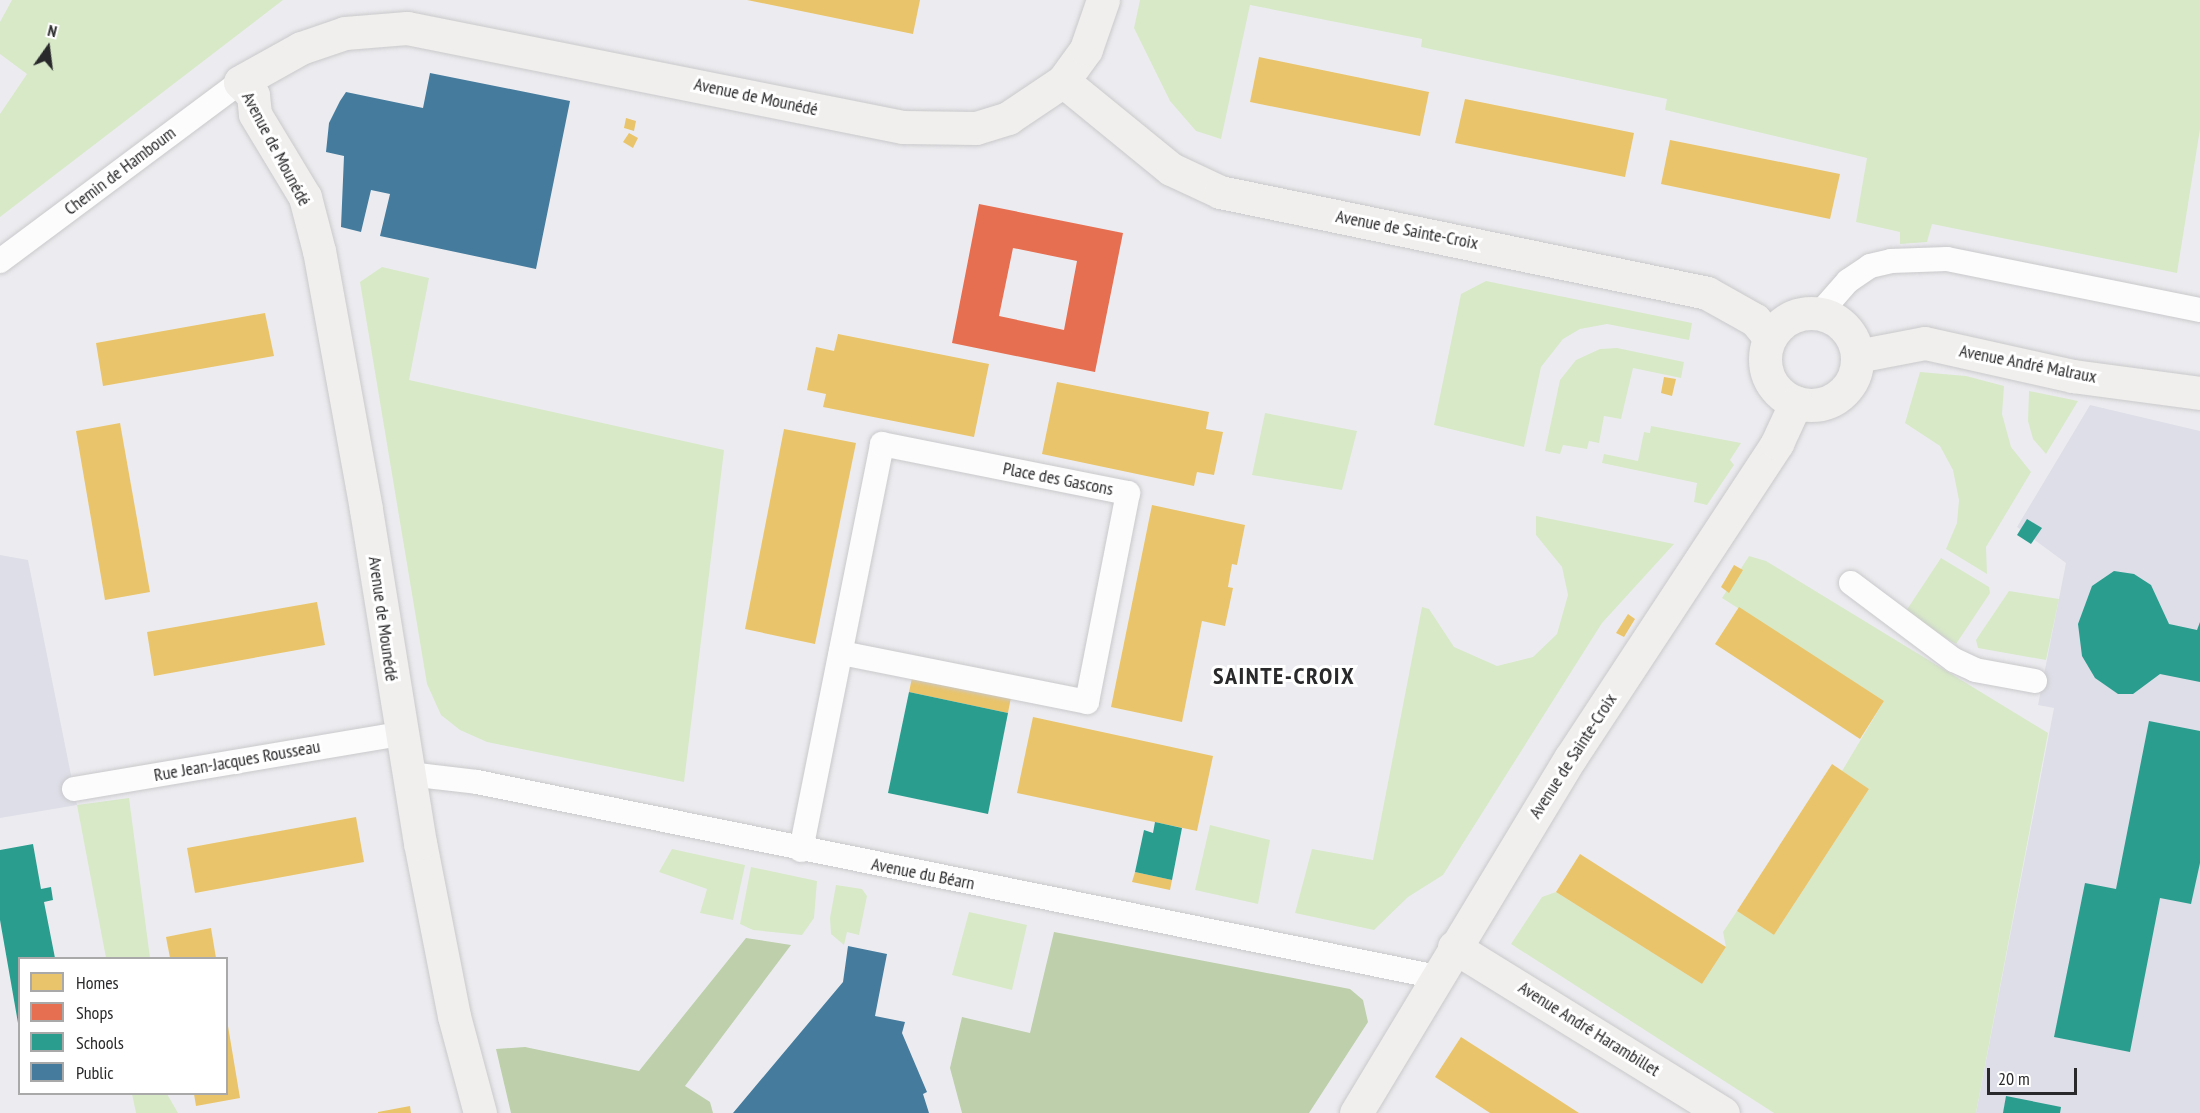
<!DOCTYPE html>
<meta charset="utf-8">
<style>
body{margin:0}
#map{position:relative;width:2200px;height:1113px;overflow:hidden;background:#ececf0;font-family:"PT Sans Narrow",sans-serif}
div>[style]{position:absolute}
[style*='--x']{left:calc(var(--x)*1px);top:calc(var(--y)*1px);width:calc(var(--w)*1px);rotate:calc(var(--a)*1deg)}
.built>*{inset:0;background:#dddee7}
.green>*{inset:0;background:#d8e9c8}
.forest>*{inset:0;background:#bdcfab}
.homes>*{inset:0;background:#e9c46a}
.shops>*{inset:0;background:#e76f51}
.schools>*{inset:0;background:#2a9d8f}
.public>*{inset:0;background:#457b9d}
.roads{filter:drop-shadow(0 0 2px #c9c9cb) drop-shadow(0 0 2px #c9c9cb)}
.street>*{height:24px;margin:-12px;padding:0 12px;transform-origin:12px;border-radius:12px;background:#fcfcfd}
.secondary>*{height:33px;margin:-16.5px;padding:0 16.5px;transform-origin:16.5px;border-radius:16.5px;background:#f0efed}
.secondary>.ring{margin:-16.5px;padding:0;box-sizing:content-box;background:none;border:33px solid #f0efed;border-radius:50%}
span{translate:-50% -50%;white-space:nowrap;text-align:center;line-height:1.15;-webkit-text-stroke:6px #fff;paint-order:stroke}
.street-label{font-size:18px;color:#29292b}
.district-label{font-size:24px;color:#29292b;font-weight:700;letter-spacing:1.5px}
.legend{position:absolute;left:18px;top:957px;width:210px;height:138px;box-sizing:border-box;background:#fff;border:2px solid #a9a9aa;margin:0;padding:8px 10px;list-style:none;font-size:18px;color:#29292b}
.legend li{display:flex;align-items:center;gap:12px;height:30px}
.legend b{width:30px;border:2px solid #a9a9aa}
.north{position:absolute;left:18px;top:18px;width:60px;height:60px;-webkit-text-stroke:4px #fff;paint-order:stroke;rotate:14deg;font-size:16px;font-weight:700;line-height:24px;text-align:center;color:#29292b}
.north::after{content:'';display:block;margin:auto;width:21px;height:27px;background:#29292b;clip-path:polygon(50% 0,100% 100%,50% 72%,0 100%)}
.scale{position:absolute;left:1987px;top:1068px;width:90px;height:27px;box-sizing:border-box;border:3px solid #29292b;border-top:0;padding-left:8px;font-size:18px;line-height:21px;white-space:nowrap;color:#29292b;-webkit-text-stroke:4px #fff;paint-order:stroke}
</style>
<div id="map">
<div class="built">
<div style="clip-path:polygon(2090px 405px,2200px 431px,2200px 1113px,1976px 1113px,2054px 708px,2038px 705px,2066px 563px,2017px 527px)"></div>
<div style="clip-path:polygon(0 555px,28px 560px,77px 805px,0 818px)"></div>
</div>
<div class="green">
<div style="clip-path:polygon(12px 0,283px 0,0 217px,0 114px,27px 74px,0 54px,0 22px)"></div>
<div style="clip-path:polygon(1140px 0,2200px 0,2200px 129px,2177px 273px,1932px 224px,1927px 242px,1900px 244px,1900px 232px,1856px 222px,1867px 158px,1665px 110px,1667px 99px,1421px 47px,1422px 39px,1250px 5px,1221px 139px,1196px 131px,1170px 101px,1134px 28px)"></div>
<div style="clip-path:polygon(382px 267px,429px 278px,409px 380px,724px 450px,684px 782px,487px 742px,460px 730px,441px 715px,427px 684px,360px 282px)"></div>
<div style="clip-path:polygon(1486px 281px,1692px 323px,1689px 340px,1607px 324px,1580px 329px,1563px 339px,1541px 367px,1524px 447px,1434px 425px,1461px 294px)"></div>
<div style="clip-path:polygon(1617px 348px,1684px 362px,1681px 378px,1633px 368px,1621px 419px,1604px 416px,1599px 443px,1589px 441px,1587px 449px,1563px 445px,1560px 454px,1545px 451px,1560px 380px,1576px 360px,1600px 349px)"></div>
<div style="clip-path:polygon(1920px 372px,1966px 376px,2004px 386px,2002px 414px,2011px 447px,2031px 472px,1986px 547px,1987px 574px,1946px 549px,1957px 523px,1959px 500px,1953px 470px,1940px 446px,1905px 423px)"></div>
<div style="clip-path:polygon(2029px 391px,2078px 401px,2046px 454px,2033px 439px,2028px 421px)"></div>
<div style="clip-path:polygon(1265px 413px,1357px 431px,1342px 490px,1252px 475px)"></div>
<div style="clip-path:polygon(1651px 426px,1741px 443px,1730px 460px,1734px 465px,1707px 505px,1694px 502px,1697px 483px,1602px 463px,1604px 454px,1638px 461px,1644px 432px,1650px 433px)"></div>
<div style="clip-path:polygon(1536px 516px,1674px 544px,1602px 623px,1443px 875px,1408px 897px,1374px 930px,1295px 913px,1312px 849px,1373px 860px,1422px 607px,1429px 609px,1454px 647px,1497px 666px,1533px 657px,1557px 634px,1568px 595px,1562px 567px,1536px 535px)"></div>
<div style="clip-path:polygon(1749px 556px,1766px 561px,2048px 733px,1976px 1113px,1774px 1113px,1511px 944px,1542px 897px,1556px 892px,1702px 984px,1726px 947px,1723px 932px,1737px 911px,1774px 935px,1869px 789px,1842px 771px,1884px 701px,1722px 598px)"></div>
<div style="clip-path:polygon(1941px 558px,1989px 587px,1990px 593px,1956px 644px,1907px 615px,1906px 611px)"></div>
<div style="clip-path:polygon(2009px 591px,2059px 599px,2046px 660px,1978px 648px,1976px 640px)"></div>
<div style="clip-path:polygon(129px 798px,150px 958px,106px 958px,77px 805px)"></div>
<div style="clip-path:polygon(1210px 825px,1270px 840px,1258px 904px,1195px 890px)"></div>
<div style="clip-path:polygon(672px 849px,745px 865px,733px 920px,700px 913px,707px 889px,659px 872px)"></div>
<div style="clip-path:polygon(751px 867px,817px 881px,814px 918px,802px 935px,753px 930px,740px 924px)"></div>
<div style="clip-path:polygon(836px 885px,862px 889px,867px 896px,859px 935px,847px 932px,844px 945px,831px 934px,830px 918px)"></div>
<div style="clip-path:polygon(969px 912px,1027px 925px,1012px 990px,952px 975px)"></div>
<div style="clip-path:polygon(132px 1094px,167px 1094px,178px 1113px,136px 1113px)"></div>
</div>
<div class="forest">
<div style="clip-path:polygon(1054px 932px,1350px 989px,1363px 1000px,1368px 1022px,1309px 1113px,962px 1113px,950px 1068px,962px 1017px,1030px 1033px)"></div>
<div style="clip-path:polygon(746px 938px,791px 945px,685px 1086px,710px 1102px,713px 1113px,511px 1113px,496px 1049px,525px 1047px,639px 1071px)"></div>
</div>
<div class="homes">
<div style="clip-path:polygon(747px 0,920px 0,913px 34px)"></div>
<div style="clip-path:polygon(1259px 57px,1429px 92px,1420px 136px,1250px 102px)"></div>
<div style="clip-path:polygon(1465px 99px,1634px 133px,1625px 177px,1455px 143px)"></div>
<div style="clip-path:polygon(626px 118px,636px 121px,634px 131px,624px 128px)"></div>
<div style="clip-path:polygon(629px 133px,638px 138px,633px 148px,623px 142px)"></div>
<div style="clip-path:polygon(1670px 140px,1840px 174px,1830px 219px,1661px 184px)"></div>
<div style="clip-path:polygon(265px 313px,274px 356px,103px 386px,96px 343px)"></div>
<div style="clip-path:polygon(838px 334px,989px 364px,974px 437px,823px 407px,826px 394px,807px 390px,816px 347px,834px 351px)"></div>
<div style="clip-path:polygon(1664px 377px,1676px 379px,1672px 396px,1661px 393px)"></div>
<div style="clip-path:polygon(1057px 382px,1209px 412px,1206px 429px,1223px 432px,1214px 475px,1197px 472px,1194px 486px,1042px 454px)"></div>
<div style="clip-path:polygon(120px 423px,150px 592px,105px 600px,76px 431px)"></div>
<div style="clip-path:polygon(784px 429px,856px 443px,815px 644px,745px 629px)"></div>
<div style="clip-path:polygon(1152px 505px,1245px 525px,1237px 565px,1232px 564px,1228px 587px,1233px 588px,1225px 626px,1202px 621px,1182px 722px,1111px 707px)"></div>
<div style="clip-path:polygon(1734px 565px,1743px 570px,1729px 593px,1721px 587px)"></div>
<div style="clip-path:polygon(317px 602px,325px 645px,154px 676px,147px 632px)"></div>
<div style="clip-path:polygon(1739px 607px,1884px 701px,1860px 739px,1715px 644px)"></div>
<div style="clip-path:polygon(1628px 614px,1635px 619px,1624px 637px,1616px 633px)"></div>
<div style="clip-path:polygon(912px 678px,1011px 697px,1008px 713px,909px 692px)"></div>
<div style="clip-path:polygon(1033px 717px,1213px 756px,1197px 831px,1017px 793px)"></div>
<div style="clip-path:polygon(1832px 764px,1869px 789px,1774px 935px,1737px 911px)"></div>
<div style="clip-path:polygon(356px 817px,364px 862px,195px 893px,187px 848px)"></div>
<div style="clip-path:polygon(1580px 854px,1726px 947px,1702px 984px,1556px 892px)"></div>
<div style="clip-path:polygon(1135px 872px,1172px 880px,1170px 890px,1132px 882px)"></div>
<div style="clip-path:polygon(211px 928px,216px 958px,170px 958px,166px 937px)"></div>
<div style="clip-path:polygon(228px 1026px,240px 1098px,196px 1106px,194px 1094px,226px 1094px)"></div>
<div style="clip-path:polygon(1461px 1037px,1579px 1113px,1490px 1113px,1435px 1077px)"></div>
<div style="clip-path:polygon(410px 1106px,411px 1113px,378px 1113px,378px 1112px)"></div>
</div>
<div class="shops">
<div style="clip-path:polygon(evenodd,979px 204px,1123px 233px,1095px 372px,952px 343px,979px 204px,1013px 248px,1077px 261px,1064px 330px,999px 316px,1013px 248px)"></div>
</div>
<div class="schools">
<div style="clip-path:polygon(2027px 519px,2042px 528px,2031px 544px,2017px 535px)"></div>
<div style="clip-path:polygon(2114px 571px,2134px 574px,2151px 585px,2169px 624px,2197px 630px,2200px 622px,2200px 682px,2160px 674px,2133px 694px,2118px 694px,2095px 678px,2082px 656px,2078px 624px,2092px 586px)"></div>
<div style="clip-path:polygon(909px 692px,1008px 713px,988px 814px,888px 793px)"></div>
<div style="clip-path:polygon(2149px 721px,2200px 731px,2200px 863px,2191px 904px,2160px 898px,2130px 1052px,2054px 1037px,2085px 883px,2116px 889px)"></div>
<div style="clip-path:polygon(1155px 822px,1182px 828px,1172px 880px,1135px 872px,1144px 830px,1153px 833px)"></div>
<div style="clip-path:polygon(33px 844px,41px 889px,51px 887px,53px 900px,44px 902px,55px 958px,20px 958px,18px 1023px,0 920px,0 850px)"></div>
<div style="clip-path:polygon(2006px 1096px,2061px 1107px,2060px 1113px,2003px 1113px)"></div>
</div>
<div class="public">
<div style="clip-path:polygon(430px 73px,570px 101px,536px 269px,380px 236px,390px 194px,371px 190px,361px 232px,341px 227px,344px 156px,326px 152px,329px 123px,340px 101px,346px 92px,423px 108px)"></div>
<div style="clip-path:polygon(848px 946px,887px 954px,875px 1016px,905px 1022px,902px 1033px,927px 1092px,923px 1094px,929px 1113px,733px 1113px,843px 982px)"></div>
</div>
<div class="roads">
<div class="street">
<div style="--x:0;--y:261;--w:299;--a:-36.7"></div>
<div style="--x:1819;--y:314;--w:44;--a:-48.7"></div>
<div style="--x:1848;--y:281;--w:27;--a:-34"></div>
<div style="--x:1870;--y:266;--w:22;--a:-13"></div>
<div style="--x:1891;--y:261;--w:56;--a:-2"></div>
<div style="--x:1947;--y:259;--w:258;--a:11.4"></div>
<div style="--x:1851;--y:583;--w:129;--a:36.8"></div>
<div style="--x:1954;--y:660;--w:23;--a:25"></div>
<div style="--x:1975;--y:670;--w:61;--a:10.4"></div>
<div style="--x:409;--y:774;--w:68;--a:6.7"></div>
<div style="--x:477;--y:782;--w:980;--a:11.48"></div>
<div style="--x:74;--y:789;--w:331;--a:-9.6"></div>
<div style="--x:801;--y:850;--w:414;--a:-78.7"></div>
<div style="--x:882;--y:444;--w:251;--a:11.3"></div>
<div style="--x:1128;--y:493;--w:213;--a:101.1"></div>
<div style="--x:1087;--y:702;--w:251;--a:-168.7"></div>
</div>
<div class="secondary">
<div style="--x:1063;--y:81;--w:139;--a:39.2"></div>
<div style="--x:1171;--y:169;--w:54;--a:25.1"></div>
<div style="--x:1220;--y:192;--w:497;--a:11.7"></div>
<div style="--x:1707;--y:293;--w:55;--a:29.4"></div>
<div style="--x:1755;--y:320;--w:23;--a:50"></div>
<div class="ring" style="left:1765px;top:313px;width:59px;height:59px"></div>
<div style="--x:1857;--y:356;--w:69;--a:-10.8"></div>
<div style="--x:1925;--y:343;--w:152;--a:12.6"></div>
<div style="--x:2073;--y:376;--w:128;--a:7.6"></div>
<div style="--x:1454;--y:947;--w:316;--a:31.7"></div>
<div style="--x:480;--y:1113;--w:100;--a:-105"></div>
<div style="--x:454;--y:1016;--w:176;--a:-101.1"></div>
<div style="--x:420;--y:843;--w:338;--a:-99.2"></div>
<div style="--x:366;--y:509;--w:262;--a:-100.3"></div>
<div style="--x:319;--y:251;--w:56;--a:-104.5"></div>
<div style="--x:305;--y:197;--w:97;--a:-121.1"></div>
<div style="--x:255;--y:114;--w:19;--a:-96"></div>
<div style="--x:253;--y:95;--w:18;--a:-135"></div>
<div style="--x:240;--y:82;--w:70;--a:-29.1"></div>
<div style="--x:301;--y:48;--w:46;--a:-18.8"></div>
<div style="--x:345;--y:33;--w:62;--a:-4.6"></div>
<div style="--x:407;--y:28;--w:506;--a:11.29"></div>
<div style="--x:903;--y:127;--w:73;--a:0.8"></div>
<div style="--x:976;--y:128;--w:34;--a:-17"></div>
<div style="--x:1008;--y:118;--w:66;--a:-33.9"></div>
<div style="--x:1063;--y:81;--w:39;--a:-54"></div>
<div style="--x:1086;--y:49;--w:52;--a:-70.9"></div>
<div style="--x:1356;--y:1113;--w:416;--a:-58.9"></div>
<div style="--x:1571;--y:757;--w:376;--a:-56.7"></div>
<div style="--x:1777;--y:443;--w:45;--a:-65.1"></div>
</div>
</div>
<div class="street-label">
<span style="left:756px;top:97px;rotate:12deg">Avenue de Mounédé</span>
<span style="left:276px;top:149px;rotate:62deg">Avenue de Mounédé</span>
<span style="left:120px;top:171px;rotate:-37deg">Chemin de Hamboum</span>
<span style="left:1407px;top:230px;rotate:11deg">Avenue de Sainte-Croix</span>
<span style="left:2028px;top:364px;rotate:11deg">Avenue André Malraux</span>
<span style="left:1058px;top:479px;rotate:11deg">Place des Gascons</span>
<span style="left:383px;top:619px;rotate:82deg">Avenue de Mounédé</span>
<span style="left:1573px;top:756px;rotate:-57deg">Avenue de Sainte-Croix</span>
<span style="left:237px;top:761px;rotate:-10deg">Rue Jean-Jacques Rousseau</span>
<span style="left:923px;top:874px;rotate:11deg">Avenue du Béarn</span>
<span style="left:1589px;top:1029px;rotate:32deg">Avenue André Harambillet</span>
</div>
<div class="district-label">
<span style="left:1284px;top:676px">SAINTE-CROIX</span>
</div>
<ul class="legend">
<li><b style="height:16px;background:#e9c46a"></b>Homes</li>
<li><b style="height:16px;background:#e76f51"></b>Shops</li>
<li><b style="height:16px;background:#2a9d8f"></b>Schools</li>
<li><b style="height:16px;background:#457b9d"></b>Public</li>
</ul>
<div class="north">N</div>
<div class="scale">20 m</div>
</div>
